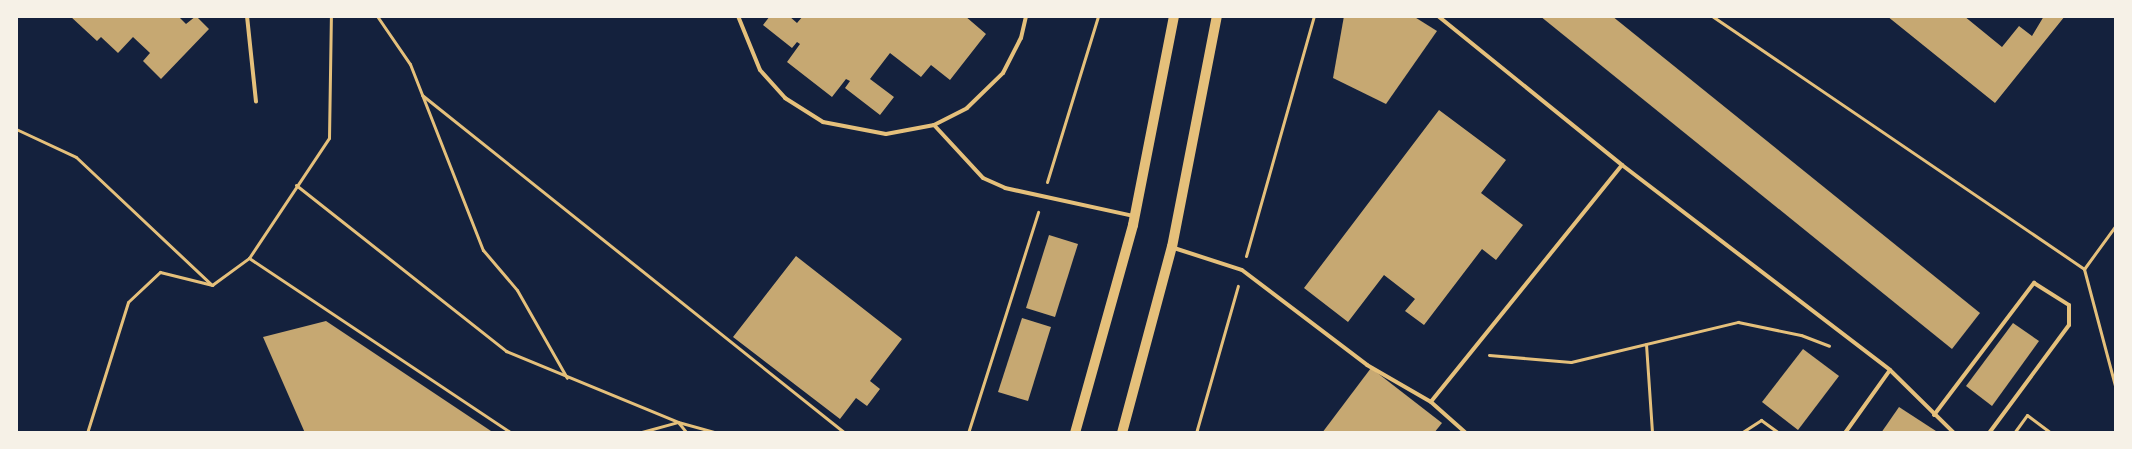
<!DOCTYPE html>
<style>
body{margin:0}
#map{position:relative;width:2132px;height:449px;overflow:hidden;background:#14213d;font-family:Lato,sans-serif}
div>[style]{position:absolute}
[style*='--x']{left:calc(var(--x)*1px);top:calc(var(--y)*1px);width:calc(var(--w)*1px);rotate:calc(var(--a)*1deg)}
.building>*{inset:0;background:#c6a872}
.path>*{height:3px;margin:-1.5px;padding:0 1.5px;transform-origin:1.5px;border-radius:1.5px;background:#e5c07b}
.service>*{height:4px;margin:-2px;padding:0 2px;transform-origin:2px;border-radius:2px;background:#e5c07b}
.secondary>*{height:10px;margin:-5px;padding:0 5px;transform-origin:5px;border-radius:5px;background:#e5c07b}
span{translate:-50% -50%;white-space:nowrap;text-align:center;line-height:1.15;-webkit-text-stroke:4px #f6f1e7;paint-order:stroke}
.frame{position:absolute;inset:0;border:18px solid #f6f1e7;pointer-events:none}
</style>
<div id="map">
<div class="building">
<div style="clip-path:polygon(70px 16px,178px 16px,186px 24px,196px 16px,209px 29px,161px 79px,143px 61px,150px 53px,133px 37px,118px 53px,101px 37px,97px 41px)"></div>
<div style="clip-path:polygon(770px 16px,789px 16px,797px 23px,803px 16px,965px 16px,986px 34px,950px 80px,931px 65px,921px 77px,890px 53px,870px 79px,894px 97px,880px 115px,845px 88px,850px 81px,846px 79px,832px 97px,787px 62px,800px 44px,797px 42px,792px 48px,763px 25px)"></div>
<div style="clip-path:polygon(1344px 16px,1413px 16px,1437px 31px,1386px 104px,1333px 78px)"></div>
<div style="clip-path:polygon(1540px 16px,1612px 16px,1980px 313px,1952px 349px)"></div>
<div style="clip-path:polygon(1887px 16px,1964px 16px,2002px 47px,2019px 26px,2032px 36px,2044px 16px,2065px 16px,1995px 103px)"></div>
<div style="clip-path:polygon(1439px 110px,1506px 160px,1481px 193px,1523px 225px,1496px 260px,1482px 249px,1424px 325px,1405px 311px,1415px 299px,1384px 275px,1348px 322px,1304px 288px)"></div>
<div style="clip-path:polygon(1049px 235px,1078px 244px,1055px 317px,1026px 308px)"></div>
<div style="clip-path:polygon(796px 256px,902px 339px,870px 381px,880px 389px,867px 406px,856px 398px,840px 419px,733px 337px)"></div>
<div style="clip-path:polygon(1022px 318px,1051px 327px,1028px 401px,998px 392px)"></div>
<div style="clip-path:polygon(326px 321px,494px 433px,305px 433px,263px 337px)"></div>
<div style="clip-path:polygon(2013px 323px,2039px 341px,1992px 406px,1966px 386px)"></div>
<div style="clip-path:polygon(1803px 349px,1839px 376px,1798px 430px,1762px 402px)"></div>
<div style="clip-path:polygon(1371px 368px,1442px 423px,1434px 433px,1322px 433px)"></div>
<div style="clip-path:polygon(1899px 407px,1939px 433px,1881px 433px)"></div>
</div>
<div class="path">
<div style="--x:377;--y:16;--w:58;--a:55.5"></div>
<div style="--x:410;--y:64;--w:200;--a:68.6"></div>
<div style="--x:483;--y:250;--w:52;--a:49.6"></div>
<div style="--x:517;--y:290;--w:101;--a:60.4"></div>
<div style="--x:1712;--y:16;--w:450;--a:34.2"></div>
<div style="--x:2084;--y:269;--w:54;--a:-54"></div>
<div style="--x:422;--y:95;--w:541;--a:38.63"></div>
<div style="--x:16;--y:129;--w:66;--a:25"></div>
<div style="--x:76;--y:157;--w:185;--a:43.3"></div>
<div style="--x:1047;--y:182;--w:174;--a:-72.9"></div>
<div style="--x:296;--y:185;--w:268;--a:38.3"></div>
<div style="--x:506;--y:351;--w:186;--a:22.4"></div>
<div style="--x:678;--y:422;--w:41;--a:15.4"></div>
<div style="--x:1246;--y:256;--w:249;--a:-74.2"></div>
<div style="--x:249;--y:258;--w:315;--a:33.7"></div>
<div style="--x:2084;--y:269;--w:124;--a:75.1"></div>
<div style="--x:1646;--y:344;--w:89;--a:86.1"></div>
<div style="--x:1489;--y:355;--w:82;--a:4.9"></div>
<div style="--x:1571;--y:362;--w:172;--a:-13.5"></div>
<div style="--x:1738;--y:322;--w:64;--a:11.7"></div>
<div style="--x:1801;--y:335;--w:30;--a:21"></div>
<div style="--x:87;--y:433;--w:137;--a:-72.6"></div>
<div style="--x:128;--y:302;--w:44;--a:-43.2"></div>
<div style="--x:160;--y:272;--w:54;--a:14"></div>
<div style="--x:212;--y:285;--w:46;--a:-36.1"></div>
<div style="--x:249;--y:258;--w:144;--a:-56.3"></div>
<div style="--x:329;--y:138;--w:122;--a:-89.1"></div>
<div style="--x:638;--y:433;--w:41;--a:-15.4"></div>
<div style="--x:678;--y:422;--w:14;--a:51"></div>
<div style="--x:968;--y:433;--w:232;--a:-72.4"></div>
<div style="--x:1196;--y:433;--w:153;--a:-74.1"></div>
<div style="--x:1741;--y:433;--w:24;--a:-33"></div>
<div style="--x:1761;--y:420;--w:22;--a:36"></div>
<div style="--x:2014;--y:433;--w:22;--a:-54"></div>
<div style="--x:2027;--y:415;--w:30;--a:37"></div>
</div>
<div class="service">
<div style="--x:247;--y:16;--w:86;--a:84"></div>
<div style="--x:738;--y:16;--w:58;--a:67.8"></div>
<div style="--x:760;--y:70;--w:38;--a:48"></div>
<div style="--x:785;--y:98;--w:45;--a:32.3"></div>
<div style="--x:823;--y:122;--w:64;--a:10.8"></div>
<div style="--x:886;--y:134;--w:49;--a:-10.6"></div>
<div style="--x:934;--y:125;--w:37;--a:-27"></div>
<div style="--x:967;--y:108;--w:50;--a:-44.2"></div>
<div style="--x:1003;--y:73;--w:39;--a:-63"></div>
<div style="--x:1021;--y:38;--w:23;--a:-77"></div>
<div style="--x:1438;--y:16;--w:237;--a:39"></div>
<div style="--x:1622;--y:165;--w:304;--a:128.9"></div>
<div style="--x:1431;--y:402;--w:47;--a:41.5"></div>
<div style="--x:934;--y:125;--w:72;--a:47.2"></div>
<div style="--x:983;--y:178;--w:24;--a:24"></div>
<div style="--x:1005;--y:188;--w:131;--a:12.3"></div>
<div style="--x:1622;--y:165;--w:337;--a:37.4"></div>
<div style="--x:1890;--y:370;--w:90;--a:44.5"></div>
<div style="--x:1174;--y:248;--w:71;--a:17.9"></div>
<div style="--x:1242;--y:270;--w:157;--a:37.2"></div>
<div style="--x:1367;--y:365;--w:74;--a:30"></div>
<div style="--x:1934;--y:415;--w:166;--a:-52.9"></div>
<div style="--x:2034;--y:283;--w:41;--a:32.2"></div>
<div style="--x:2069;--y:305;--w:20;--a:90"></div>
<div style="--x:2069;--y:325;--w:134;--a:126.5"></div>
<div style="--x:1845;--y:433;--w:77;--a:-54.5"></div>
</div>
<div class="secondary">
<div style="--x:1075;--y:433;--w:216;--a:-74.4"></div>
<div style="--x:1133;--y:225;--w:213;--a:-78.9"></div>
<div style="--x:1122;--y:433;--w:193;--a:-75"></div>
<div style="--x:1172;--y:247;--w:235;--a:-79"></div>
</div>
<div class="frame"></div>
</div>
